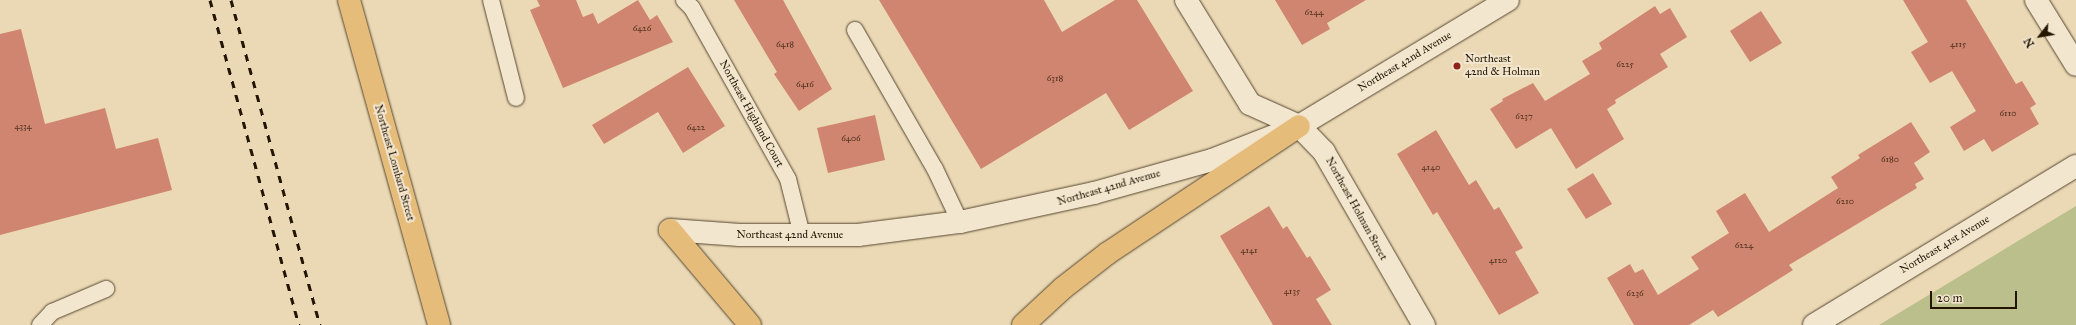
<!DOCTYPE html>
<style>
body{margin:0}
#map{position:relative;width:2076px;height:325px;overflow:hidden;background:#ebd9b5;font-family:"IM FELL Great Primer",serif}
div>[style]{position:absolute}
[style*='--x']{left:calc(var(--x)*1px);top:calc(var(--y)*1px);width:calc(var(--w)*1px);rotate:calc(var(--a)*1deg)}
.green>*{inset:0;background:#babf8c}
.building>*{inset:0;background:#cf856f}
.roads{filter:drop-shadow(0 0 1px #56462f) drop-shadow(0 0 1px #56462f)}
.service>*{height:16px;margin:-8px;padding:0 8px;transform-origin:8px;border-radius:8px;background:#f2e6cf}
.minor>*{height:22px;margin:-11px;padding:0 11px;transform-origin:11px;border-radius:11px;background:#f2e6cf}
.tertiary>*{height:22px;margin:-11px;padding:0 11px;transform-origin:11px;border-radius:11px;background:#f2e6cf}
.primary>*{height:22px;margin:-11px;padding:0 11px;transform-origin:11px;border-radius:11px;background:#e6bc7a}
.rail>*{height:3px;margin-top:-1.5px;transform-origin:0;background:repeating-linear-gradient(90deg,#241502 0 7px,transparent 0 14px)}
.dots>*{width:11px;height:11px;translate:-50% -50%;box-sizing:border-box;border:2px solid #f2e6cf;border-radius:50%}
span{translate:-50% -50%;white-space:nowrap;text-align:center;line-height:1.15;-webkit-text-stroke:4px #f2e6cf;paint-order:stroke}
.number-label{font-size:9px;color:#4f311d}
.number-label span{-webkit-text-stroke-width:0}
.poi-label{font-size:11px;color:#241502}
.left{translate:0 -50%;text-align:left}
.street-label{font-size:11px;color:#241502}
.north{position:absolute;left:2020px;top:16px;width:40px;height:40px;-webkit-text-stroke:3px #f2e6cf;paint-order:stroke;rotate:239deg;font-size:11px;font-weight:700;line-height:16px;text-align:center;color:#241502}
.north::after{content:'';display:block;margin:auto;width:14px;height:18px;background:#241502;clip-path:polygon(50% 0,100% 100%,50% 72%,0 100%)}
.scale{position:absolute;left:1930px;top:291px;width:87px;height:18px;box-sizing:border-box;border:2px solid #241502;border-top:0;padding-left:5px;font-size:12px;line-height:14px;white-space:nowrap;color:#241502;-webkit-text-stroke:3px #f2e6cf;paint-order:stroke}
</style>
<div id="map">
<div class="green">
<div style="clip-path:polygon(2076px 206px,2076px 325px,1879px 325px)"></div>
</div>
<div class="building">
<div style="clip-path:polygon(537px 0,576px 0,583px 17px,593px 13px,598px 24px,638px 0,650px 20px,657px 15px,673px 42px,563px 88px,530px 10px,540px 6px)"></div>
<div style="clip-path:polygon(734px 0,783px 0,832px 89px,799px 111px,774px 74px,777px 72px)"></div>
<div style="clip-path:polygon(879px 0,1044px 0,1062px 32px,1115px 0,1137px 0,1193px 91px,1129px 130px,1106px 93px,981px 169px)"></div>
<div style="clip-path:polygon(1275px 0,1366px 0,1327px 23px,1330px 29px,1302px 45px)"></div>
<div style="clip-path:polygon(1903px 0,1966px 0,2016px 84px,2022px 81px,2036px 104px,2030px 108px,2039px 124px,1992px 152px,1984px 139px,1964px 151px,1950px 127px,1976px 111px,1952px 71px,1930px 83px,1911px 52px,1928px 42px)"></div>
<div style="clip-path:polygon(1655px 6px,1660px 14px,1670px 8px,1687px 37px,1660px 54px,1668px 67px,1615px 100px,1616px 103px,1607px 109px,1624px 139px,1576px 169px,1551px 128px,1516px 149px,1490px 109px,1503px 101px,1502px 99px,1533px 83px,1545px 101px,1590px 74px,1582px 61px,1602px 49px,1599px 43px)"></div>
<div style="clip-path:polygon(1761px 11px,1782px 43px,1750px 62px,1730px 31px)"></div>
<div style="clip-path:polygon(21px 29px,45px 124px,105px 108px,116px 149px,158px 138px,172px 190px,0 235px,0 34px)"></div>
<div style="clip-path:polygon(688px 67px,725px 126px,683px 153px,658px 112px,604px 144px,592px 125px)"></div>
<div style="clip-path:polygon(875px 115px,885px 160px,828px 173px,817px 128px)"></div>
<div style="clip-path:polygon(1911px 122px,1930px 152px,1914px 163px,1924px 179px,1915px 184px,1917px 188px,1789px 265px,1793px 270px,1718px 317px,1713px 310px,1689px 325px,1634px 325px,1607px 278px,1630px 264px,1635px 273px,1643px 269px,1658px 295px,1699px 269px,1691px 257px,1729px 233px,1716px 211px,1745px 193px,1769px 232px,1838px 188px,1831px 177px,1860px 158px,1858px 155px)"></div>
<div style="clip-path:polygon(1436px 130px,1469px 185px,1476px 180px,1494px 210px,1499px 207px,1523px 248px,1515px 252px,1539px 293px,1499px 315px,1437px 212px,1433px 215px,1397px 154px)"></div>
<div style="clip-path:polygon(1593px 173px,1612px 204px,1586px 219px,1567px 189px)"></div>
<div style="clip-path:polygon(1269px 206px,1283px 229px,1287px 226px,1307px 258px,1310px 256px,1331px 290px,1316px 299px,1332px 325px,1273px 325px,1220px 236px)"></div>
</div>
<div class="roads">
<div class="service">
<div style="--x:491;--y:0;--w:101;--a:75.7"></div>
<div style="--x:684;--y:0;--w:11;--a:45"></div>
<div style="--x:692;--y:8;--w:196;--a:60.7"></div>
<div style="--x:788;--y:179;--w:58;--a:76"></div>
<div style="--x:855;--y:30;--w:160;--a:60.1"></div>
<div style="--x:935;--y:169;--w:59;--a:64.7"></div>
<div style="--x:40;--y:325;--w:18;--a:-47"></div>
<div style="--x:52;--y:312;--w:59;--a:-23.1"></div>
</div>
<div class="minor">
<div style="--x:1186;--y:0;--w:122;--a:58.4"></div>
<div style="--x:1250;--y:104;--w:54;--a:24.2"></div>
<div style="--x:1299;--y:126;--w:36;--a:46"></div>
<div style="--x:1324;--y:152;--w:200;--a:60"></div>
<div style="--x:2036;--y:0;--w:76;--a:58.4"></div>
<div style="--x:1814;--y:325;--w:306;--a:-31.3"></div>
</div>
<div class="tertiary">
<div style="--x:670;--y:230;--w:70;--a:4.1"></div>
<div style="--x:740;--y:235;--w:118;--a:0"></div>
<div style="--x:858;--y:235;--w:103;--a:-7.3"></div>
<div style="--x:960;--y:222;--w:137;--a:-12.2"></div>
<div style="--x:1094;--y:193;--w:123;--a:-15.6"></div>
<div style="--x:1212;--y:160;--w:93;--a:-21.3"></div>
<div style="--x:1299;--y:126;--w:244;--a:-31.1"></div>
</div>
<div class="primary">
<div style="--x:349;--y:0;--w:337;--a:74.5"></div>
<div style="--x:670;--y:230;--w:124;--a:49.9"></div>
<div style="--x:1023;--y:325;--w:54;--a:-42.8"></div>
<div style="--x:1063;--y:288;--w:57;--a:-37.9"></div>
<div style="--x:1108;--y:253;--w:229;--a:-33.6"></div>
</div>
</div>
<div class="rail">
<div style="--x:210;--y:0;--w:337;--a:74.7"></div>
<div style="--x:231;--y:0;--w:337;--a:74.7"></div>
</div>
<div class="dots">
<div style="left:1457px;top:66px;background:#8f2418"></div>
</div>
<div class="number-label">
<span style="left:1314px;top:12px">6244</span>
<span style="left:642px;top:28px">6426</span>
<span style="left:785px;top:44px">6418</span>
<span style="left:1958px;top:44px">4115</span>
<span style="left:1625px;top:64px">6225</span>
<span style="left:1055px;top:78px">6318</span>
<span style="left:805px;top:84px">6416</span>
<span style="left:2008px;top:113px">6110</span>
<span style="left:1524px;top:116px">6237</span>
<span style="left:23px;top:126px">4334</span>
<span style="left:696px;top:127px">6422</span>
<span style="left:851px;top:138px">6406</span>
<span style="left:1890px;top:159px">6180</span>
<span style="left:1431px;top:167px">4140</span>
<span style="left:1845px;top:201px">6210</span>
<span style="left:1744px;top:245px">6224</span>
<span style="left:1249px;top:250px">4141</span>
<span style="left:1498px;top:260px">4120</span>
<span style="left:1292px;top:291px">4135</span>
<span style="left:1635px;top:293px">6236</span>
</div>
<div class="poi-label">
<span class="left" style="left:1465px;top:66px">Northeast<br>42nd &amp; Holman</span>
</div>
<div class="street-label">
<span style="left:1405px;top:62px;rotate:-31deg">Northeast 42nd Avenue</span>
<span style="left:751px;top:114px;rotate:61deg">Northeast Highland Court</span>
<span style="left:394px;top:163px;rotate:74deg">Northeast Lombard Street</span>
<span style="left:1109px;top:188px;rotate:-16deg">Northeast 42nd Avenue</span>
<span style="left:1356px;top:209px;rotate:61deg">Northeast Holman Street</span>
<span style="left:790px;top:235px">Northeast 42nd Avenue</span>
<span style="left:1945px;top:245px;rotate:-31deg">Northeast 41st Avenue</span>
</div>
<div class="north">N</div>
<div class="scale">20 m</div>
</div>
